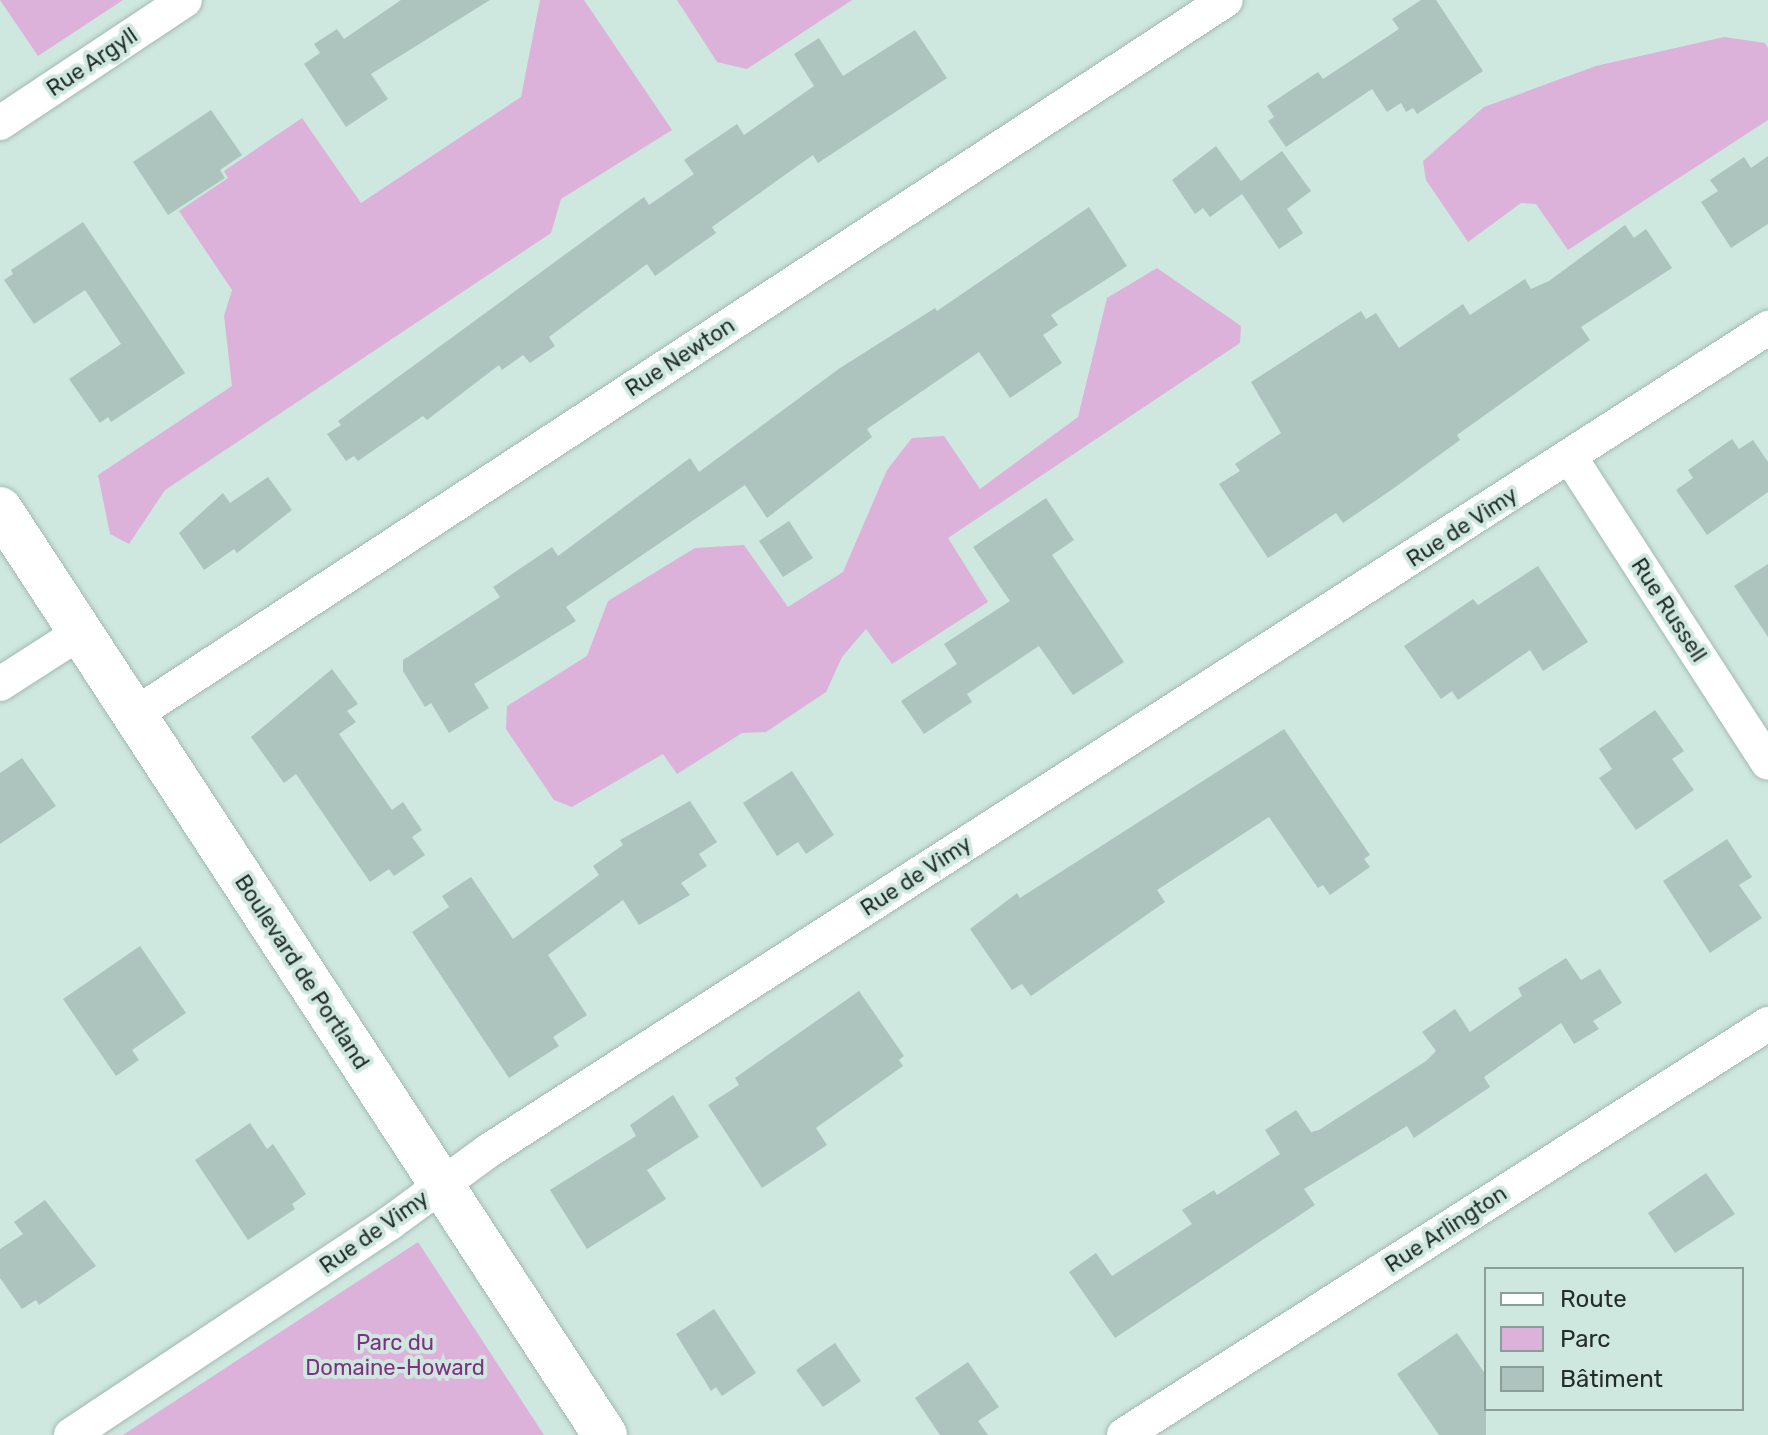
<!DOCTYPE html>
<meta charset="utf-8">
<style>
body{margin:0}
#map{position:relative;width:1768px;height:1435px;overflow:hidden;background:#cee7df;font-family:Rubik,sans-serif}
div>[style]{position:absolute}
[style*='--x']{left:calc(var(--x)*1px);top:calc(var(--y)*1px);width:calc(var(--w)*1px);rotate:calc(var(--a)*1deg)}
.green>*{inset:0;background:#dcb2db}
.building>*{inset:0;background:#acc4bd}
.roads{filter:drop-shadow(0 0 2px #a1b9b2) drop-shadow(0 0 2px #a1b9b2)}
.street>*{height:34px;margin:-17px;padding:0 17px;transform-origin:17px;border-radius:17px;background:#fff}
.secondary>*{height:44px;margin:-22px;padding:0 22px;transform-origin:22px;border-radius:22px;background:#fff}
span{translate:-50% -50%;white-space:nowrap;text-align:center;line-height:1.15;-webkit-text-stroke:8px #cee7df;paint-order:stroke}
.street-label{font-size:22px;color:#242d2a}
.park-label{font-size:22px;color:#803081}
.legend{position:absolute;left:1484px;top:1267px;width:260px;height:144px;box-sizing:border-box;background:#cee7df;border:2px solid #8a9d97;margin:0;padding:10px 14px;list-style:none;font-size:24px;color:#242d2a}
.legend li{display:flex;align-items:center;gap:16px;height:40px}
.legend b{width:40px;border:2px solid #8a9d97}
</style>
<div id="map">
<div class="green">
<div style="clip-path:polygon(0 0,123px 0,38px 56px)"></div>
<div style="clip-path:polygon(540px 0,584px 0,672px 130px,561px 199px,551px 233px,165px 490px,129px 544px,110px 534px,98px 475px,232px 386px,224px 316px,232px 290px,179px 211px,228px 178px,224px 171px,302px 118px,361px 203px,521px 97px)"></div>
<div style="clip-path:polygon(677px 0,852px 0,747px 69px,717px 62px)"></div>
<div style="clip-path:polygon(1724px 37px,1765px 43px,1768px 48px,1768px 120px,1568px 250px,1536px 204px,1521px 203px,1468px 242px,1426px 180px,1423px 161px,1484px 107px,1596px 66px)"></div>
<div style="clip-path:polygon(1157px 268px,1241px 326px,1240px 343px,948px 538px,988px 602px,892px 664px,866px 629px,842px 657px,826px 692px,766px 732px,742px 733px,677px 774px,663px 754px,572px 807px,554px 800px,506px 729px,507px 706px,587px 656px,608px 601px,695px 548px,744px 545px,788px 607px,843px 572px,887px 470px,912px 438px,944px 436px,980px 489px,1078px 417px,1107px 298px)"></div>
<div style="clip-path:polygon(418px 1242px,544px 1435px,123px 1435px)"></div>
</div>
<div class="building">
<div style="clip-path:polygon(401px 0,490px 0,371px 74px,388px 99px,346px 127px,304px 64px,320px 53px,314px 44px,337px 29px,344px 39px)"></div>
<div style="clip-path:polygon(1421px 0,1436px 0,1483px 71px,1417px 114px,1413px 108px,1406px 112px,1401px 103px,1387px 112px,1372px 89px,1286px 147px,1268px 121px,1274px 117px,1267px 106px,1318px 72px,1323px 79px,1399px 29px,1392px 19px)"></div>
<div style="clip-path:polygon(915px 30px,947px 78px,818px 163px,813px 155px,712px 227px,716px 233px,655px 276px,647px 264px,557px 331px,549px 337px,555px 346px,530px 363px,523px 355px,502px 370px,499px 365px,427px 420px,423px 416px,358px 461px,354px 456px,346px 461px,327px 434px,341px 425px,338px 421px,619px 215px,644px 197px,649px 205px,694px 174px,684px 160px,737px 124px,744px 135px,814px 86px,794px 54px,819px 38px,843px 76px)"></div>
<div style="clip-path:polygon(211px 110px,242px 155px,220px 170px,225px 178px,168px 215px,133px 162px)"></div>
<div style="clip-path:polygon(1216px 146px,1241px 181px,1282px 151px,1311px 191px,1287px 209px,1303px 233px,1279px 249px,1242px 194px,1210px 217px,1203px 208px,1195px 214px,1172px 180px)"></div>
<div style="clip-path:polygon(1768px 156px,1768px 224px,1731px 248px,1701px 202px,1718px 191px,1710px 180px,1744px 157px,1751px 168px)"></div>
<div style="clip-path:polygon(1089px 207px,1127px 266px,1051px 315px,1058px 325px,1043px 335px,1062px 363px,1010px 398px,979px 352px,867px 429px,872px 437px,767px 518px,745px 485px,566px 607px,576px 621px,474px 684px,489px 708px,449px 733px,431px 703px,425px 707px,403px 671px,403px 660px,500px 597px,493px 587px,552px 547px,558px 556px,690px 458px,699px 472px,840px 368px,935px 308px,937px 311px)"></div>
<div style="clip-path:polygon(83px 222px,185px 373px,111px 422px,108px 417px,100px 423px,69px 379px,121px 344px,85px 290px,34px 324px,4px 280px,13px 274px,11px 270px)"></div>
<div style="clip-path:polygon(1625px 225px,1634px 238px,1646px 229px,1672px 268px,1581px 327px,1590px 340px,1457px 435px,1460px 440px,1394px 488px,1343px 523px,1336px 513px,1268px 558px,1219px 484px,1240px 471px,1235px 464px,1281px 433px,1251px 382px,1361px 311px,1366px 319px,1376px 313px,1399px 348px,1463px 304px,1470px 315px,1525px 279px,1531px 289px,1549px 281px)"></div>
<div style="clip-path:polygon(1732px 439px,1739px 449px,1753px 440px,1768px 462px,1768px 492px,1707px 535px,1676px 490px,1693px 478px,1688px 470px)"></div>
<div style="clip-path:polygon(268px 477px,292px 510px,237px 553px,234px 549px,204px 570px,179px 533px,223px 493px,230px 503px)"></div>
<div style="clip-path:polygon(1046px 498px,1074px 540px,1052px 555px,1124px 662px,1073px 695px,1039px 646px,967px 694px,972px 702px,924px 734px,901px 701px,957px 664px,944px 644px,1010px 601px,973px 547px)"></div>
<div style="clip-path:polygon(789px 521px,813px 558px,783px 577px,759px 541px)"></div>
<div style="clip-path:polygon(1768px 564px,1768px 637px,1734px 586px)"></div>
<div style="clip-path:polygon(1538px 566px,1588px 642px,1543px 671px,1530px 650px,1458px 700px,1452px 691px,1441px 699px,1404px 646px,1473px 599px,1478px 605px)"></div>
<div style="clip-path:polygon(332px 669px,358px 704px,347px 711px,356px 722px,339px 734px,392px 810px,403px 802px,422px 830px,412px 837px,425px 855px,394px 876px,389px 869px,370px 882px,296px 774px,284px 783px,251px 737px)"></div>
<div style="clip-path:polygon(1655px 710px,1684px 751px,1672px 759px,1694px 790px,1636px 830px,1599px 778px,1612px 769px,1599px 749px)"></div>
<div style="clip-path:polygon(1284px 729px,1370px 855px,1364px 859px,1370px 867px,1330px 895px,1323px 885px,1318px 888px,1269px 817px,1157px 890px,1165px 902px,1031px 996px,1022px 984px,1012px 990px,970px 929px,1017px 893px,1020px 898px)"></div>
<div style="clip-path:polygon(22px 758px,56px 806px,0 844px,0 773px)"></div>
<div style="clip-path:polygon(792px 771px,834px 835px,806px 854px,798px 842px,777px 856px,743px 803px)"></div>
<div style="clip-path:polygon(690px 801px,717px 842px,699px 854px,707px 866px,681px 883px,690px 895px,639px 925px,623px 900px,548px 955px,587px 1015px,553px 1037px,559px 1046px,509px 1078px,412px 932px,449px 907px,442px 896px,471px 877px,513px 939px,599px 875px,593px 866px,623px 845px,620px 840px)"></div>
<div style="clip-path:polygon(1727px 839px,1752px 877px,1739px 885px,1762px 918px,1710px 953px,1663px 881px)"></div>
<div style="clip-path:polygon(140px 946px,186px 1013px,132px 1050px,139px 1060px,116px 1076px,63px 999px)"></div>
<div style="clip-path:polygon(1566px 958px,1581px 980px,1600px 969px,1622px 1003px,1593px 1021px,1599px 1029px,1574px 1044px,1561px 1023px,1484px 1077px,1490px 1087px,1414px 1138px,1407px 1126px,1304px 1189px,1315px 1205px,1115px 1338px,1069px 1272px,1096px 1253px,1112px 1276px,1192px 1224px,1182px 1210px,1214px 1190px,1217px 1195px,1280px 1154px,1265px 1130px,1296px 1110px,1311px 1132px,1319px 1130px,1426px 1061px,1436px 1051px,1422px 1032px,1455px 1009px,1470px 1032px,1522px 996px,1518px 988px)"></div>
<div style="clip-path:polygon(859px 991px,904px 1056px,899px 1060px,903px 1066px,816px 1128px,827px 1145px,762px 1188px,708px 1105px,739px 1085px,735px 1078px)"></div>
<div style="clip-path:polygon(673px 1095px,699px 1137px,647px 1170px,666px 1199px,587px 1249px,550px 1190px,636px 1136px,630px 1125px)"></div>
<div style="clip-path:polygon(250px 1123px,267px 1149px,273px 1144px,306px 1194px,292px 1204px,295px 1209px,248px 1240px,195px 1160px)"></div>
<div style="clip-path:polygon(1706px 1173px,1735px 1214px,1675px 1253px,1648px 1213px)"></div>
<div style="clip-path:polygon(45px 1200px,96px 1266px,39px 1305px,36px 1300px,22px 1309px,0 1278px,0 1249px,23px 1234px,14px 1222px)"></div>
<div style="clip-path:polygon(714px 1309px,756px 1373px,722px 1396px,716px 1387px,711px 1391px,676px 1334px)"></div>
<div style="clip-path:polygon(1457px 1333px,1486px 1375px,1486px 1435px,1439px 1435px,1397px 1374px)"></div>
<div style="clip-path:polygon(835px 1343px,861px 1381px,823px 1407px,796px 1370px)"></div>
<div style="clip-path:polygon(968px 1362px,999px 1407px,978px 1421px,988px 1435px,940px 1435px,915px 1398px)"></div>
</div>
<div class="roads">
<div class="street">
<div style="--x:0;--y:123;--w:222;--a:-33.6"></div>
<div style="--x:1570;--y:457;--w:364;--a:57.1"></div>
<div style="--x:0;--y:684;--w:96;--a:-32.7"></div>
<div style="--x:134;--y:715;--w:1305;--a:-33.22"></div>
<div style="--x:71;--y:1435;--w:383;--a:-33.6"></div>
<div style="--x:390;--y:1223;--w:122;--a:-36.3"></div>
<div style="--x:488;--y:1151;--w:1522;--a:-32.74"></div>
<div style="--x:1124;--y:1435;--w:764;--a:-32.55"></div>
</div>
<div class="secondary">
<div style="--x:0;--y:509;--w:1106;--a:56.84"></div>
</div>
</div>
<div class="street-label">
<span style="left:92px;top:62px;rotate:-34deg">Rue Argyll</span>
<span style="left:680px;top:357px;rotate:-33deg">Rue Newton</span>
<span style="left:1462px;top:527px;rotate:-33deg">Rue de Vimy</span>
<span style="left:1669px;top:610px;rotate:57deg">Rue Russell</span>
<span style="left:916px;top:876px;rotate:-33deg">Rue de Vimy</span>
<span style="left:302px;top:972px;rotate:57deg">Boulevard de Portland</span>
<span style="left:1446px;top:1229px;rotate:-33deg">Rue Arlington</span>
<span style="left:374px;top:1232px;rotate:-35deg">Rue de Vimy</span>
</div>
<div class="park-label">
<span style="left:395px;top:1355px">Parc du<br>Domaine-Howard</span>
</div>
<ul class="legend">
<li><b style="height:10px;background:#fff"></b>Route</li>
<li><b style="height:22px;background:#dcb2db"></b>Parc</li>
<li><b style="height:22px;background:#acc4bd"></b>Bâtiment</li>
</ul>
</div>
